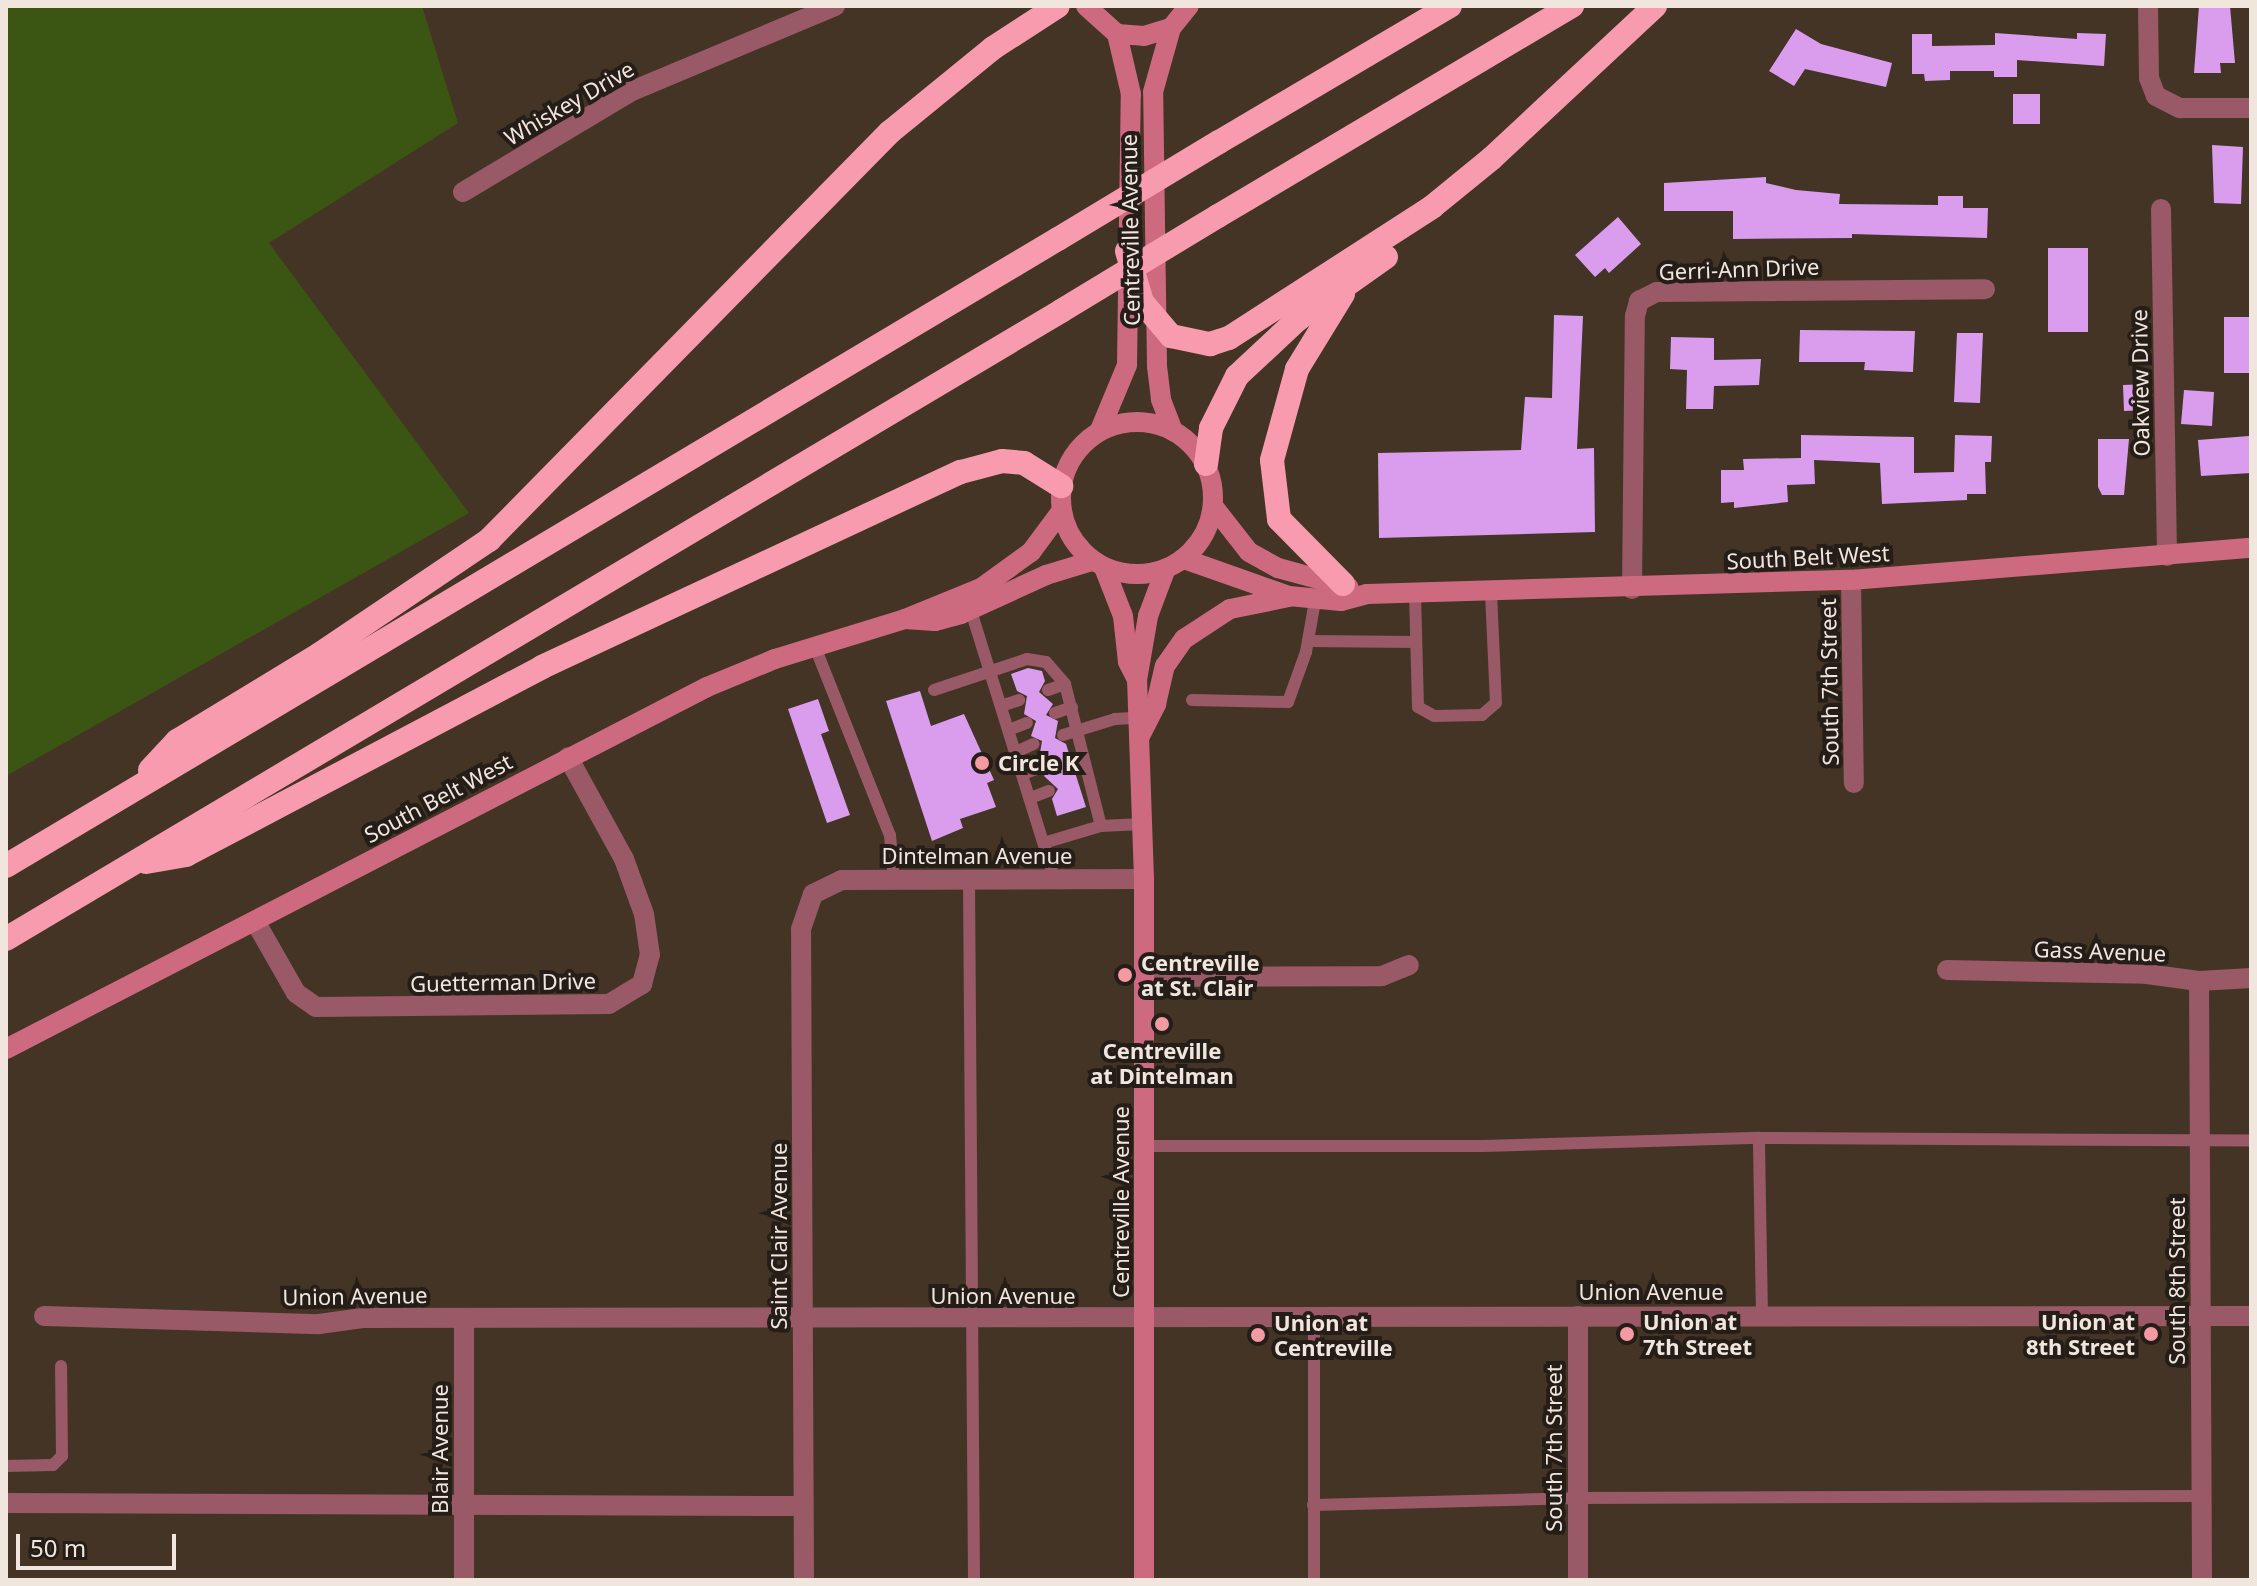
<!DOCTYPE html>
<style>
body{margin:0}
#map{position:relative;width:2257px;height:1586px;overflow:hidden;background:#443426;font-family:"Noto Sans",sans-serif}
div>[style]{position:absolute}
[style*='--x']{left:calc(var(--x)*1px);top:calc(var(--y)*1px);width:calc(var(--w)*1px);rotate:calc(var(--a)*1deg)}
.green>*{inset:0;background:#3b5512}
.building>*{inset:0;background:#da9ded}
.lane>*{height:12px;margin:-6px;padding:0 6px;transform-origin:6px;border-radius:6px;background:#995966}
.street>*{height:20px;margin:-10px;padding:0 10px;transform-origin:10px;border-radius:10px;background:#995966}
.secondary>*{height:20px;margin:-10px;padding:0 10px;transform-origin:10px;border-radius:10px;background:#ce6a80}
.secondary>.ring{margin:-10px;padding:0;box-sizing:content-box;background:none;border:20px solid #ce6a80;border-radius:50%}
.highway>*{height:24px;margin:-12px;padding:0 12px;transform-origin:12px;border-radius:12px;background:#f99bae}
.highway-bridge>*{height:24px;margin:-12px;padding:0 12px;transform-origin:12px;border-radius:12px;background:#f99bae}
.dots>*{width:22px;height:22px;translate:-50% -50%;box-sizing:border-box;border:4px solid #251d17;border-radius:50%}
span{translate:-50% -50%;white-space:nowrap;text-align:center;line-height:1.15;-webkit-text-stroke:8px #251d17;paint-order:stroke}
.street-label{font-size:22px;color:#f1e6dd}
.poi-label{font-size:22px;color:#f1e6dd;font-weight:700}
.left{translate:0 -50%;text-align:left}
.right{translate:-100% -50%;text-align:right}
.frame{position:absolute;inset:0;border:8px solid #f1e6dd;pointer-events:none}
.scale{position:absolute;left:16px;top:1534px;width:160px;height:36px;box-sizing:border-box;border:4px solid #f1e6dd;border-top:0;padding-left:10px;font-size:24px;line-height:28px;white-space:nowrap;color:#f1e6dd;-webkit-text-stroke:6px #251d17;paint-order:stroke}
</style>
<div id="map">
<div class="green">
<div style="clip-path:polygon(6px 6px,422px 6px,458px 123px,269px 243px,469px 513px,6px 776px)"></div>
</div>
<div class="building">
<div style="clip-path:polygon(2199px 6px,2230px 6px,2235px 63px,2220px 63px,2221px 73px,2194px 73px)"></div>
<div style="clip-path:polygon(1796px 29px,1821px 44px,1892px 63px,1886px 87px,1805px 69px,1794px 86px,1769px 71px)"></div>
<div style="clip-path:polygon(1995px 33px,2077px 39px,2077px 33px,2106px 34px,2104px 66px,2017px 60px,2017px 77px,1994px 77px,1994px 71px,1950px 71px,1950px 80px,1925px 81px,1924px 74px,1912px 74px,1912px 34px,1932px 34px,1932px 46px,1995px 45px)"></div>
<div style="clip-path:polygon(2013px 94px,2040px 94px,2040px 124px,2013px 124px)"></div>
<div style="clip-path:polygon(2212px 145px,2243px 147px,2241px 204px,2214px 203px)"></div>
<div style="clip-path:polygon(1766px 177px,1766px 183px,1796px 190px,1840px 194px,1839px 204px,1938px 205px,1938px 196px,1963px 196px,1963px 208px,1988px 208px,1987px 238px,1852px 234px,1852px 238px,1733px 239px,1733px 211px,1664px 211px,1664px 183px)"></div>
<div style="clip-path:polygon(1618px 217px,1641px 244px,1609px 273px,1605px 268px,1595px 277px,1575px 255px)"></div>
<div style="clip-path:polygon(2048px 248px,2088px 248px,2088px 332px,2048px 332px)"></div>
<div style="clip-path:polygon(1554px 315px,1583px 316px,1577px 449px,1594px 448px,1595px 532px,1379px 538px,1378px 453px,1521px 450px,1525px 397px,1552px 398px)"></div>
<div style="clip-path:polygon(2224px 317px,2251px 317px,2251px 373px,2224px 373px)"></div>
<div style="clip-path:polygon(1800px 330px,1915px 331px,1913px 372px,1864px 370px,1865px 362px,1799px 362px)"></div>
<div style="clip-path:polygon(1957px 333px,1983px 333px,1980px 403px,1954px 402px)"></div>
<div style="clip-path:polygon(1671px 337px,1714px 338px,1714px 360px,1761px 359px,1759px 385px,1714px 386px,1713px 409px,1686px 409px,1687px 370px,1670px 369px)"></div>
<div style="clip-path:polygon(2148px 384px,2149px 410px,2124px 411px,2123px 385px)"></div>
<div style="clip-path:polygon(2184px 390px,2214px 392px,2212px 426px,2181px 424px)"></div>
<div style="clip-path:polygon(1801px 435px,1914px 437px,1914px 473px,1954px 472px,1955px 435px,1992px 436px,1991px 462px,1985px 462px,1986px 494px,1967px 494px,1967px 500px,1882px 504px,1880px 463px,1814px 460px,1815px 484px,1787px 485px,1788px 502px,1734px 508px,1734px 502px,1721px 503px,1721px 470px,1744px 470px,1743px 459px,1801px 458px)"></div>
<div style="clip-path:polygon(2249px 436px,2251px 473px,2201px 476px,2198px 440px)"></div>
<div style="clip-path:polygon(2098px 439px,2129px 439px,2124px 495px,2102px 495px,2098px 487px)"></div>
<div style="clip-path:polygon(1028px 668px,1042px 671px,1045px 681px,1039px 692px,1053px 704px,1046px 715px,1058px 721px,1055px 738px,1066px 744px,1086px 807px,1057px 816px,1052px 799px,1058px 789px,1044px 776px,1051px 765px,1039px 759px,1042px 741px,1031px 736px,1036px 721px,1024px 714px,1027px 696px,1017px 691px,1011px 674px)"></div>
<div style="clip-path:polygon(920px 691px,931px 726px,964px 714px,994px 780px,987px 783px,996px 807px,960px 819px,963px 828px,932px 841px,886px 701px)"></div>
<div style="clip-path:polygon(818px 699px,829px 731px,821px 734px,850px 815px,827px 823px,788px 709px)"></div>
</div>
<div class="lane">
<div style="--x:1415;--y:593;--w:114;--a:88.5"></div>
<div style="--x:1418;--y:707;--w:18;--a:29"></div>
<div style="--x:1434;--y:716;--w:48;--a:-1.2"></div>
<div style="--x:1482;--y:715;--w:18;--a:-41"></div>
<div style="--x:1496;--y:703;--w:111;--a:-92.6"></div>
<div style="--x:971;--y:611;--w:282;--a:72.7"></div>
<div style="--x:1308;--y:641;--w:108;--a:0.5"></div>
<div style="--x:815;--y:647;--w:202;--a:68.3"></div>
<div style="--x:890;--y:835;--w:46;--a:85"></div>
<div style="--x:934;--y:690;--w:98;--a:-18.4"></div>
<div style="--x:1027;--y:659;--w:19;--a:9"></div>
<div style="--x:1046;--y:662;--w:29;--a:49"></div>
<div style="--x:1065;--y:684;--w:146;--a:75.8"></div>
<div style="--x:1048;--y:690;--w:18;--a:-19"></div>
<div style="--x:1192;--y:700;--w:96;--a:1.2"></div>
<div style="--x:1288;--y:702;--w:53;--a:-70.2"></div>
<div style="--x:1306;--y:652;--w:58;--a:-80"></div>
<div style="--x:1004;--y:705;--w:16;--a:-18"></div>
<div style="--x:1055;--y:713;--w:18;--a:-19"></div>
<div style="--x:1011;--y:729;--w:17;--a:-21"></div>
<div style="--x:1063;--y:735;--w:54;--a:-17.1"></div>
<div style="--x:1115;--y:719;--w:22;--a:-3"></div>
<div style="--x:1018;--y:751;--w:17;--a:-24"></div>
<div style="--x:1025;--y:773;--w:18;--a:-19"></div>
<div style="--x:1033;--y:797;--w:17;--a:-21"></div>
<div style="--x:1047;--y:842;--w:56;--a:-16.5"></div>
<div style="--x:1101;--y:826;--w:41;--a:-2.8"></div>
<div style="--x:969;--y:881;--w:699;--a:89.59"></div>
<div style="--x:1144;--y:1146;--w:339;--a:0"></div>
<div style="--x:1483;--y:1146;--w:276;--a:-1.7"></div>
<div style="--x:1762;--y:1316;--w:178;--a:-91"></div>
<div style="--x:1759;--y:1138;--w:492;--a:0.3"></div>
<div style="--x:6;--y:1466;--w:47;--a:-1.2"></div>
<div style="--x:53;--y:1465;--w:13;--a:-45"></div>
<div style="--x:62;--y:1456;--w:90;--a:-90.6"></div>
<div style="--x:1313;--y:1505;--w:266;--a:-1.5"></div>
<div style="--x:1579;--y:1498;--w:623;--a:-0.18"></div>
<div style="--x:1314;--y:1580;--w:261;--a:-90"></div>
</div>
<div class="street">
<div style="--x:2148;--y:6;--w:72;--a:89.2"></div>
<div style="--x:2149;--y:78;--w:19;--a:69"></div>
<div style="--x:2156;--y:96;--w:27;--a:27"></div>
<div style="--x:2180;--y:108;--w:71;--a:0"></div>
<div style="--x:463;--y:192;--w:197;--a:-30.9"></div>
<div style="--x:632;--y:91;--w:220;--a:-22.7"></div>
<div style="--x:2161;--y:209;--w:347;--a:89"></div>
<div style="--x:1851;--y:580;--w:203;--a:89.2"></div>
<div style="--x:1632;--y:589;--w:273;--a:-89.4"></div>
<div style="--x:1635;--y:316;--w:16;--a:-75"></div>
<div style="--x:1639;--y:301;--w:20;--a:-27"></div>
<div style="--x:1657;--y:292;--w:328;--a:-0.5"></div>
<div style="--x:255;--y:921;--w:83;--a:60.3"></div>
<div style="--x:296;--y:993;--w:24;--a:35"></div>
<div style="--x:316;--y:1007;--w:293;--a:-0.6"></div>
<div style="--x:609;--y:1004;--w:39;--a:-31"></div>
<div style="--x:642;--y:984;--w:30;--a:-75"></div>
<div style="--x:650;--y:955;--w:41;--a:-98.3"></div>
<div style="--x:644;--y:914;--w:59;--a:-110"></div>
<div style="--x:624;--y:859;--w:116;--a:-118.8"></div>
<div style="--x:1947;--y:970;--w:200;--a:1.1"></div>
<div style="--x:2147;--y:974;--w:52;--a:7.7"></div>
<div style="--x:2199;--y:981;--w:52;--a:-3.3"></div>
<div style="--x:1144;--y:977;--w:238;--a:-0.2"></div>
<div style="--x:1382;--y:976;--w:29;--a:-22"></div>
<div style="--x:2199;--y:981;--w:599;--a:89.71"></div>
<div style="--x:44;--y:1316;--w:275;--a:1.7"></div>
<div style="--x:319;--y:1324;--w:44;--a:-7.8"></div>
<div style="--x:363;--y:1318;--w:1888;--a:-0.06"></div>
<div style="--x:1578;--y:1316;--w:264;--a:90"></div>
<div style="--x:464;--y:1318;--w:262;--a:90"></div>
<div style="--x:6;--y:1503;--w:797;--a:0.22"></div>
<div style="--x:804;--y:1580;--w:651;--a:-90.26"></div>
<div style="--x:801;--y:929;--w:37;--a:-71"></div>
<div style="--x:813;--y:894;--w:32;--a:-26"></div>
<div style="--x:842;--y:880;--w:302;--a:-0.2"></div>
</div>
<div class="secondary">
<div style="--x:1086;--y:6;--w:42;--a:42.1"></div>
<div style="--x:1117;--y:34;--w:27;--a:4"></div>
<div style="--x:1144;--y:36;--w:28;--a:-17"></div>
<div class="ring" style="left:1061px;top:422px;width:132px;height:132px"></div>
<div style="--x:1100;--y:430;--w:70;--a:-67.4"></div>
<div style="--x:1127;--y:365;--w:271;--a:-89.2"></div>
<div style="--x:1131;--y:94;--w:62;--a:-103.1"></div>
<div style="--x:1173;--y:431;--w:34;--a:-111"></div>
<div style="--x:1161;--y:399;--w:33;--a:-97"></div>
<div style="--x:1157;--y:366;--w:274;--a:-90.8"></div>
<div style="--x:1153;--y:92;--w:66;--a:-74.3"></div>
<div style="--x:1171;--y:28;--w:28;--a:-51"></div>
<div style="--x:1213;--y:506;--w:58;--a:52"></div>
<div style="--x:1249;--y:552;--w:33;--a:29"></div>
<div style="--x:1278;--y:568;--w:73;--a:15.2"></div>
<div style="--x:1184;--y:559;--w:111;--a:19.4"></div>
<div style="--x:1289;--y:596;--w:52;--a:5.5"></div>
<div style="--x:1341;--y:601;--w:27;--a:-15"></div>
<div style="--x:1367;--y:594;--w:484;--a:-1.7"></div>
<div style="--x:1851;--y:580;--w:401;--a:-4.6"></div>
<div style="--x:1105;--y:570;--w:49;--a:68.6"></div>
<div style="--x:1123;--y:616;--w:46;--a:83.8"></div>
<div style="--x:1128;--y:662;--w:20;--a:63"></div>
<div style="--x:905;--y:619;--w:30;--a:4"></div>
<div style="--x:935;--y:621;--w:27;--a:-15"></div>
<div style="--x:961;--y:614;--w:94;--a:-24.6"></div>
<div style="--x:1046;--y:575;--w:48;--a:-16.9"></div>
<div style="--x:1140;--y:736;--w:36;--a:-63"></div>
<div style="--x:1156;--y:704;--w:39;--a:-77"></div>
<div style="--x:1165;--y:666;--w:33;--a:-55"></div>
<div style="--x:1184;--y:639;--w:55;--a:-33.1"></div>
<div style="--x:1230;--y:609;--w:60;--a:-11.5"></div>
<div style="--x:6;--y:1049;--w:789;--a:-27.31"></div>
<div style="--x:707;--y:687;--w:74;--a:-22.4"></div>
<div style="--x:775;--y:659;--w:136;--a:-17.1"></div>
<div style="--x:905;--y:619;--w:82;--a:-22.2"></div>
<div style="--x:981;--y:588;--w:62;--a:-35.8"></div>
<div style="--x:1031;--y:552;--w:49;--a:-53.4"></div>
<div style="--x:1144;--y:1580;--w:701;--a:-90"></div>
<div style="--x:1144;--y:879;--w:199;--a:-92"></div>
<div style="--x:1137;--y:680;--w:65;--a:-80.2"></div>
<div style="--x:1148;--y:616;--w:51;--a:-69.4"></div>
</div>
<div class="highway">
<div style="--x:1219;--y:142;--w:268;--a:-30.5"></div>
<div style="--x:1218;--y:216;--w:412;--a:-30.7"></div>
<div style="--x:1127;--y:251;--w:53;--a:73.6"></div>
<div style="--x:1142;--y:302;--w:45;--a:49.5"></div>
<div style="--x:1171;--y:336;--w:40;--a:12"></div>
<div style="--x:1210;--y:344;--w:20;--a:-18"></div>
<div style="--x:1229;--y:338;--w:242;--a:-32.8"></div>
<div style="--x:1432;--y:207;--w:77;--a:-39.2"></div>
<div style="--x:1492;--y:158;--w:223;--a:-43"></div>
<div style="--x:1206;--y:464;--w:36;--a:-82"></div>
<div style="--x:1211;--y:428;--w:58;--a:-63.4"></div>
<div style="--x:1237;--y:376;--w:82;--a:-43"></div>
<div style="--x:1297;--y:320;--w:109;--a:-35.3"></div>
<div style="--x:1343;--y:584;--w:91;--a:-134.6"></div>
<div style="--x:1279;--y:519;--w:59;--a:-96.8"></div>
<div style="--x:1272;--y:460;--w:94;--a:-74.6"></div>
<div style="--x:1297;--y:369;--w:88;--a:-58.5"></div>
<div style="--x:150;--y:770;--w:40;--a:-47"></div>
<div style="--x:177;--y:741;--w:167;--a:-31.3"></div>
<div style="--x:320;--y:654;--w:204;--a:-34"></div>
<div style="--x:489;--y:540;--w:572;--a:-45.5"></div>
<div style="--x:890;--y:132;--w:133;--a:-39.2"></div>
<div style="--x:993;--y:48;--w:77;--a:-32.9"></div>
<div style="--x:146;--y:862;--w:41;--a:-9.9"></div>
<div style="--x:186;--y:855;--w:403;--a:-27.8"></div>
<div style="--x:542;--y:667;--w:462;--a:-25"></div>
<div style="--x:961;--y:472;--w:42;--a:-15"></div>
<div style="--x:1002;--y:461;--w:22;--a:5"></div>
<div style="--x:1024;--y:463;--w:44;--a:31.9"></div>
<div style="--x:6;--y:866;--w:1225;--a:-30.8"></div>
<div style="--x:6;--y:939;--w:1228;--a:-30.76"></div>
</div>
<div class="highway-bridge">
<div style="--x:1058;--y:239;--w:188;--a:-31.1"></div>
<div style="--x:1061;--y:311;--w:184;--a:-31.2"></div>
</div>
<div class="dots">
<div style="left:982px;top:763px;background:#f49aa2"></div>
<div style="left:1125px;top:975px;background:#f49aa2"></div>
<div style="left:1162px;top:1024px;background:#f49aa2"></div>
<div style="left:1627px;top:1334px;background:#f49aa2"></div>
<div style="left:2151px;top:1334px;background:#f49aa2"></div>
<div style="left:1258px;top:1335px;background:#f49aa2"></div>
</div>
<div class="street-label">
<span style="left:569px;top:103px;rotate:-30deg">Whiskey Drive</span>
<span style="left:1130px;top:230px;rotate:-91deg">Centreville Avenue</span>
<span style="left:1739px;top:269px;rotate:-2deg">Gerri-Ann Drive</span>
<span style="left:2140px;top:383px;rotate:-91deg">Oakview Drive</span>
<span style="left:1808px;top:557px;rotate:-3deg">South Belt West</span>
<span style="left:1829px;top:682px;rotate:-91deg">South 7th Street</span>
<span style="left:438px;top:798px;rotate:-28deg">South Belt West</span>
<span style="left:977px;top:856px">Dintelman Avenue</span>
<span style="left:2100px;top:951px;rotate:2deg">Gass Avenue</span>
<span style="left:503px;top:982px;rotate:-1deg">Guetterman Drive</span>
<span style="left:1121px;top:1202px;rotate:-90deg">Centreville Avenue</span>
<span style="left:779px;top:1236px;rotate:-90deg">Saint Clair Avenue</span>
<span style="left:2177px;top:1281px;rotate:-90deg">South 8th Street</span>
<span style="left:1651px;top:1292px">Union Avenue</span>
<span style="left:355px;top:1296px;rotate:-1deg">Union Avenue</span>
<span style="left:1003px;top:1296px">Union Avenue</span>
<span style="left:1554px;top:1448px;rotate:-90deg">South 7th Street</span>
<span style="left:440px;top:1449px;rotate:-90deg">Blair Avenue</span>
</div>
<div class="poi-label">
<span class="left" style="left:998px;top:763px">Circle K</span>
<span class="left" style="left:1141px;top:975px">Centreville<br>at St. Clair</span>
<span style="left:1162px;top:1063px">Centreville<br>at Dintelman</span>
<span class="left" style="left:1643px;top:1334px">Union at<br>7th Street</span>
<span class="right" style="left:2135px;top:1334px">Union at<br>8th Street</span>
<span class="left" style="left:1274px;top:1335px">Union at<br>Centreville</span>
</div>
<div class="frame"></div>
<div class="scale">50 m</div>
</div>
